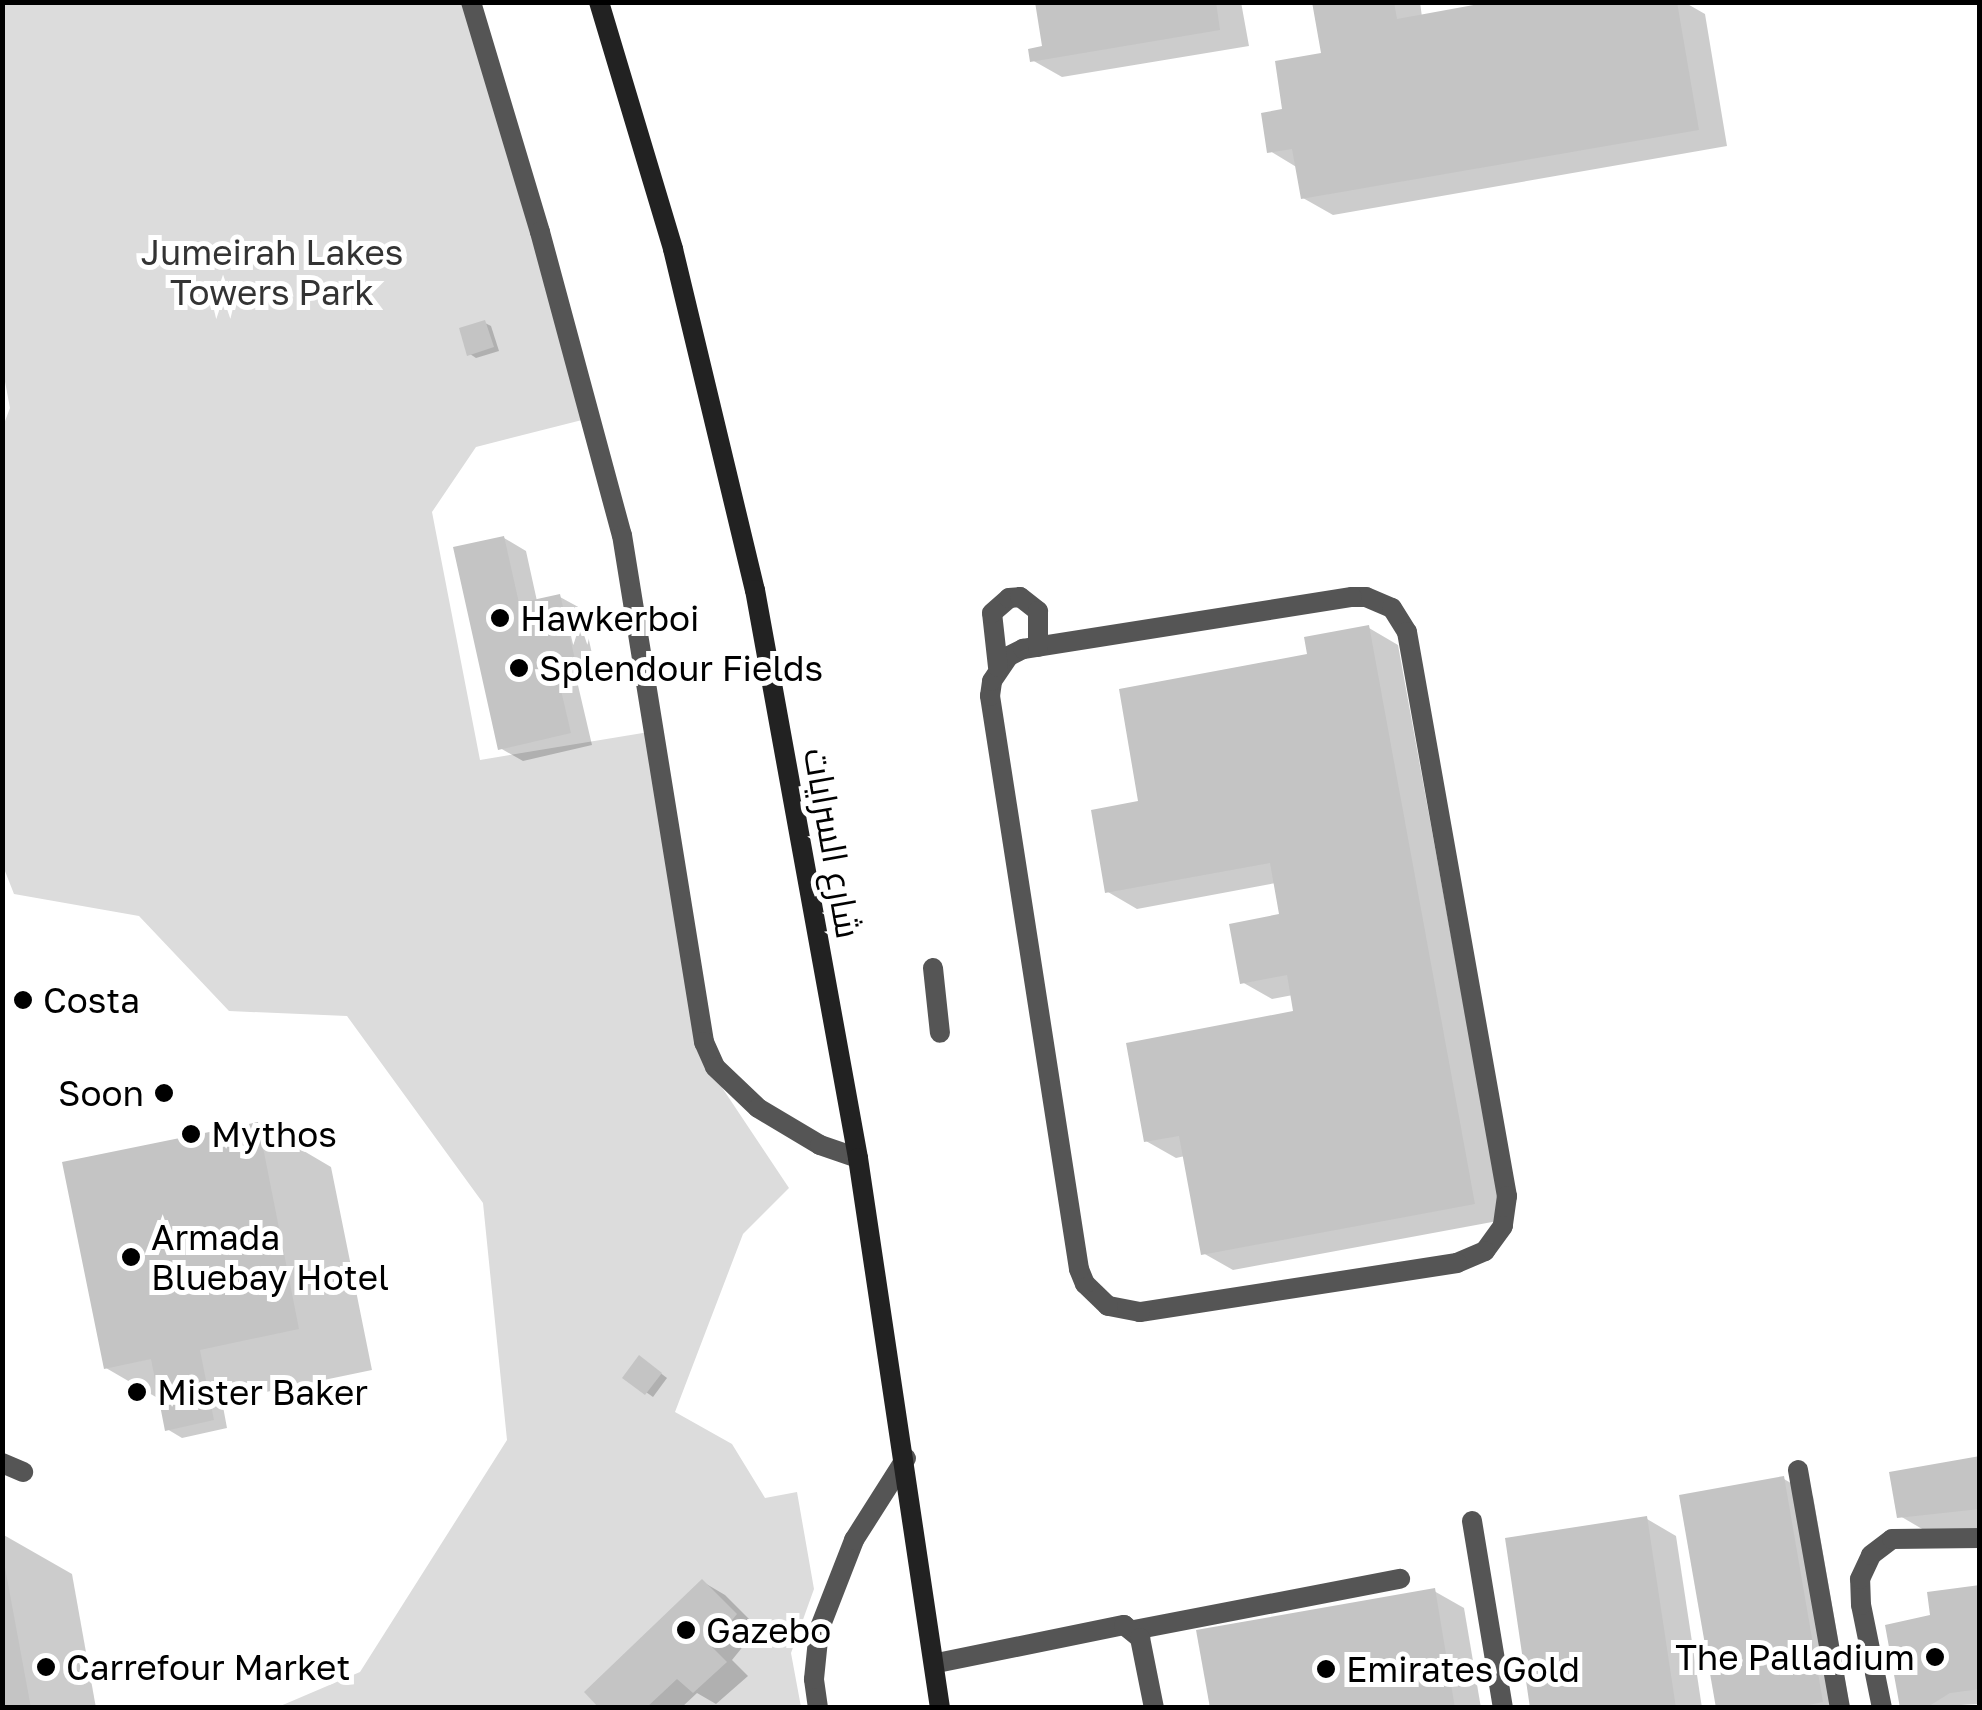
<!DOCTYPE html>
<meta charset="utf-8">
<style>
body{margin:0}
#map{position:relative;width:1982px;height:1710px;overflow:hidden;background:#fff;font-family:"Golos Text",Cairo,sans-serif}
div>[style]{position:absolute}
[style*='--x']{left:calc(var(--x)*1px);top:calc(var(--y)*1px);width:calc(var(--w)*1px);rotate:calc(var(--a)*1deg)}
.green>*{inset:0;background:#dcdcdc}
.shadow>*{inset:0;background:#0003}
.building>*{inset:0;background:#c4c4c4}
.service>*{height:20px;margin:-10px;padding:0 10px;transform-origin:10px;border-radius:10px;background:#555}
.secondary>*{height:20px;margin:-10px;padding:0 10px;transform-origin:10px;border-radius:10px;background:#222}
.dots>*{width:28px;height:28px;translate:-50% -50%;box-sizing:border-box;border:5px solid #fff;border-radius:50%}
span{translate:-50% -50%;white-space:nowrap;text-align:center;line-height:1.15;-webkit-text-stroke:10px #fff;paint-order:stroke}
.park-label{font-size:35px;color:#333}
.poi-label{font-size:35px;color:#000}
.left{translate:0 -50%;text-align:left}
.right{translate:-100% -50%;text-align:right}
.street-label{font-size:35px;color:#000}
.frame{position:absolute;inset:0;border:5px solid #000;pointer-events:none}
</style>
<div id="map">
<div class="green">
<div style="clip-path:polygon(2px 3px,471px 3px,586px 419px,476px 447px,432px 512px,480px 760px,661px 730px,719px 1083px,789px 1188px,743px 1234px,675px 1412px,732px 1444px,765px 1498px,797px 1492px,814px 1589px,791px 1653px,801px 1707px,278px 1707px,360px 1672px,507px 1440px,483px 1203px,347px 1016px,229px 1011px,139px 916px,14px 894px,3px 866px,2px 429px,10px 408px,2px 366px)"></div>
</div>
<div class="shadow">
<div style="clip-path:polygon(1037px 2px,1241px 2px,1249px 46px,1062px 77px,1032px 60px,1045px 48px)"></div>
<div style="clip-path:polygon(1315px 2px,1420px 2px,1422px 17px,1684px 2px,1705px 14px,1727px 146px,1333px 215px,1303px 198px,1298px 168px,1270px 151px,1285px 111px,1324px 55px)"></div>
<div style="clip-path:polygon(485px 323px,491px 326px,499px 351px,476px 358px,470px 354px)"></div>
<div style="clip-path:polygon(504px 538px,526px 551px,537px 601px,560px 597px,582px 609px,597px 676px,577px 681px,592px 745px,523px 761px,500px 748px)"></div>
<div style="clip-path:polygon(1369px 628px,1398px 645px,1503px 1220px,1233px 1270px,1203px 1253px,1185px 1156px,1176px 1158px,1146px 1141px,1296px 1013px,1293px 995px,1272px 999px,1242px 982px,1282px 916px,1276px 883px,1137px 909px,1108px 892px,1141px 803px,1310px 656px)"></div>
<div style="clip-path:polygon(258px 1124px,331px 1167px,372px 1370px,222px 1401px,227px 1428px,182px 1438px,167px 1429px,161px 1400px,106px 1368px)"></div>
<div style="clip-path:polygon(646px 1362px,667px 1378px,653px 1397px,626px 1378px)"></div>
<div style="clip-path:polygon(1980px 1459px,1980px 1528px,1929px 1533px,1900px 1516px)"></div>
<div style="clip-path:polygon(1784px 1479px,1813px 1496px,1850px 1708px,1719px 1708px)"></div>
<div style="clip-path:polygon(1647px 1519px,1676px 1536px,1702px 1708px,1533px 1708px)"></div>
<div style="clip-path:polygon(2px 1534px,72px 1574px,96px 1708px,2px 1708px)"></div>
<div style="clip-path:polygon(703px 1582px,725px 1595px,758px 1628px,732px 1660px,748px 1676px,716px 1704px,697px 1693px,681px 1708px,603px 1708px)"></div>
<div style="clip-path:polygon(1980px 1588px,1980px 1704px,1902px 1708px,1933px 1616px)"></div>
<div style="clip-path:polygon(1434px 1591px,1464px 1608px,1481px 1708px,1212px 1708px)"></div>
</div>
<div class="building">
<div style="clip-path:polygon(1035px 2px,1216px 2px,1220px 30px,1030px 62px,1028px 49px,1042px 46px)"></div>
<div style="clip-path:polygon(1312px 2px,1394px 2px,1397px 19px,1490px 2px,1677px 2px,1699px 130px,1301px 199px,1292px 149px,1267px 153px,1261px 113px,1282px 109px,1275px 61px,1321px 53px)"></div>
<div style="clip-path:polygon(485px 320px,494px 347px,467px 356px,459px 328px)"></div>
<div style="clip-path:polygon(504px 536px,519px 603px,560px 594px,576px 664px,556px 669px,571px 733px,498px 750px,453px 547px)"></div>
<div style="clip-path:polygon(1369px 625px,1475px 1204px,1201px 1255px,1179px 1136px,1144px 1142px,1126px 1043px,1293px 1011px,1287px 975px,1240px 984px,1229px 924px,1279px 914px,1270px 863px,1105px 893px,1091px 810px,1138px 801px,1119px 689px,1307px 654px,1304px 637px)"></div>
<div style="clip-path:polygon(258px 1122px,299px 1329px,200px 1350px,214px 1420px,165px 1431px,151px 1359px,104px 1369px,62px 1162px)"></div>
<div style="clip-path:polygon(639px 1355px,662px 1373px,645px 1395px,622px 1378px)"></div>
<div style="clip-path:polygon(1980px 1456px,1980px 1509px,1897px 1518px,1889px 1472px)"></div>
<div style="clip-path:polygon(1784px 1476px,1823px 1702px,1794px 1708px,1716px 1708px,1679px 1495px)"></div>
<div style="clip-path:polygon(1647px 1516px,1676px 1708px,1530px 1708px,1505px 1538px)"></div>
<div style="clip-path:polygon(2px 1562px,4px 1562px,31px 1708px,2px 1708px)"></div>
<div style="clip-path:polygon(702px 1579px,737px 1614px,711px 1646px,727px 1662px,693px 1693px,677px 1679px,646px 1708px,599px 1708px,584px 1692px)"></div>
<div style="clip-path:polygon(1980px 1585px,1980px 1689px,1950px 1693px,1926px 1708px,1900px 1708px,1885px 1625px,1930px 1615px,1927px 1592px)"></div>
<div style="clip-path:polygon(1435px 1588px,1455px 1708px,1210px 1708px,1196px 1630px)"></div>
</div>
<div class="service">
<div style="--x:471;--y:2;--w:240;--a:73.3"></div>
<div style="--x:540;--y:232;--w:314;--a:74.9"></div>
<div style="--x:622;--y:535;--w:514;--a:80.81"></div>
<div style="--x:704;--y:1042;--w:27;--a:66"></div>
<div style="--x:715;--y:1067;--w:59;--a:43.6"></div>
<div style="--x:758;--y:1108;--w:72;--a:30.8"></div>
<div style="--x:820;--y:1145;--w:40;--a:18.9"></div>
<div style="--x:1352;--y:597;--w:14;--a:0"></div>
<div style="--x:1366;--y:597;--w:28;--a:23"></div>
<div style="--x:1392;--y:608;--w:28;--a:58"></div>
<div style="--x:1407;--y:632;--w:573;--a:79.95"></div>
<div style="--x:1507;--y:1196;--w:30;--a:98"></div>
<div style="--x:1503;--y:1226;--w:31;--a:126"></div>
<div style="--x:1485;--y:1251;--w:30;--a:157"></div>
<div style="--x:1457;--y:1263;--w:321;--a:171.2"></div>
<div style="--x:1140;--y:1312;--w:33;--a:-169"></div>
<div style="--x:1108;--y:1306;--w:32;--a:-136"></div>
<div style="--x:1085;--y:1284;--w:16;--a:-112"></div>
<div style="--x:1079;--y:1269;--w:580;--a:-98.83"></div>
<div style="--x:990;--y:696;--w:15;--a:-82"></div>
<div style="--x:992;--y:681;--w:30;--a:-56"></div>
<div style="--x:1009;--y:656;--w:16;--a:-27"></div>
<div style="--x:1023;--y:649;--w:333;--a:-9"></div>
<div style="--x:998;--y:667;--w:54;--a:-96.3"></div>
<div style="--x:992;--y:613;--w:23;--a:-41"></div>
<div style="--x:1009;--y:598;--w:11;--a:-5"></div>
<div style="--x:1020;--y:597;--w:23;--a:38"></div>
<div style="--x:1038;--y:611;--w:36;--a:90"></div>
<div style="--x:933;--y:968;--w:65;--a:83.9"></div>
<div style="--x:2;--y:1463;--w:23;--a:23"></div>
<div style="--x:1798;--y:1470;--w:242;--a:80"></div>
<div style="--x:1472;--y:1521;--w:190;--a:80.6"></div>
<div style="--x:1134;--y:1630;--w:271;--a:-10.9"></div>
<div style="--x:937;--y:1663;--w:191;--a:-11.5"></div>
<div style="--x:1124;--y:1625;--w:21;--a:39"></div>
<div style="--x:1140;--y:1638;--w:71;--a:78.7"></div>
<div style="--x:818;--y:1708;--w:29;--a:-98"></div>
<div style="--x:814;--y:1679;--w:49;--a:-84.2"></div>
<div style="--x:819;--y:1630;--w:97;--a:-68.7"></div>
<div style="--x:854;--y:1540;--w:97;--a:-57.6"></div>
<div style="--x:1882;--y:1708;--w:105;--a:-101.5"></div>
<div style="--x:1861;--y:1605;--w:26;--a:-92"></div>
<div style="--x:1860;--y:1579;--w:26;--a:-65"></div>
<div style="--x:1871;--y:1555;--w:26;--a:-37"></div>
<div style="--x:1892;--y:1539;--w:88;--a:-0.7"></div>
</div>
<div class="secondary">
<div style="--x:599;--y:2;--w:258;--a:73.3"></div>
<div style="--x:673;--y:249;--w:351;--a:76.5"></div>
<div style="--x:755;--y:590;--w:577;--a:79.72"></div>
<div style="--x:858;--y:1158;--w:556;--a:81.52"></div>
</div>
<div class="dots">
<div style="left:500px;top:618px;background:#000"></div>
<div style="left:519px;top:668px;background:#000"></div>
<div style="left:23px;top:1000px;background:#000"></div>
<div style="left:164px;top:1093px;background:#000"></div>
<div style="left:191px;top:1134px;background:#000"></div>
<div style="left:131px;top:1257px;background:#000"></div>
<div style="left:137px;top:1392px;background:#000"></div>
<div style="left:686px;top:1630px;background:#000"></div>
<div style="left:1935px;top:1657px;background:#000"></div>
<div style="left:46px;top:1667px;background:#000"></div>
<div style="left:1326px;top:1669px;background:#000"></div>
</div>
<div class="park-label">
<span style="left:272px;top:272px">Jumeirah Lakes<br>Towers Park</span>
</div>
<div class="poi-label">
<span class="left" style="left:520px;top:618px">Hawkerboi</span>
<span class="left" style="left:539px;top:668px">Splendour Fields</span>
<span class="left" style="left:43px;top:1000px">Costa</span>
<span class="right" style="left:144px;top:1093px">Soon</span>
<span class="left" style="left:211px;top:1134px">Mythos</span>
<span class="left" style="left:151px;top:1257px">Armada<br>Bluebay Hotel</span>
<span class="left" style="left:157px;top:1392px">Mister Baker</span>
<span class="left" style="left:706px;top:1630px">Gazebo</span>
<span class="right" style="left:1915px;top:1657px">The Palladium</span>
<span class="left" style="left:66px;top:1667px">Carrefour Market</span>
<span class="left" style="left:1346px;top:1669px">Emirates Gold</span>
</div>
<div class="street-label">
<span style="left:833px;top:843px;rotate:80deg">شارع السرايات</span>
</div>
<div class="frame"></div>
</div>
